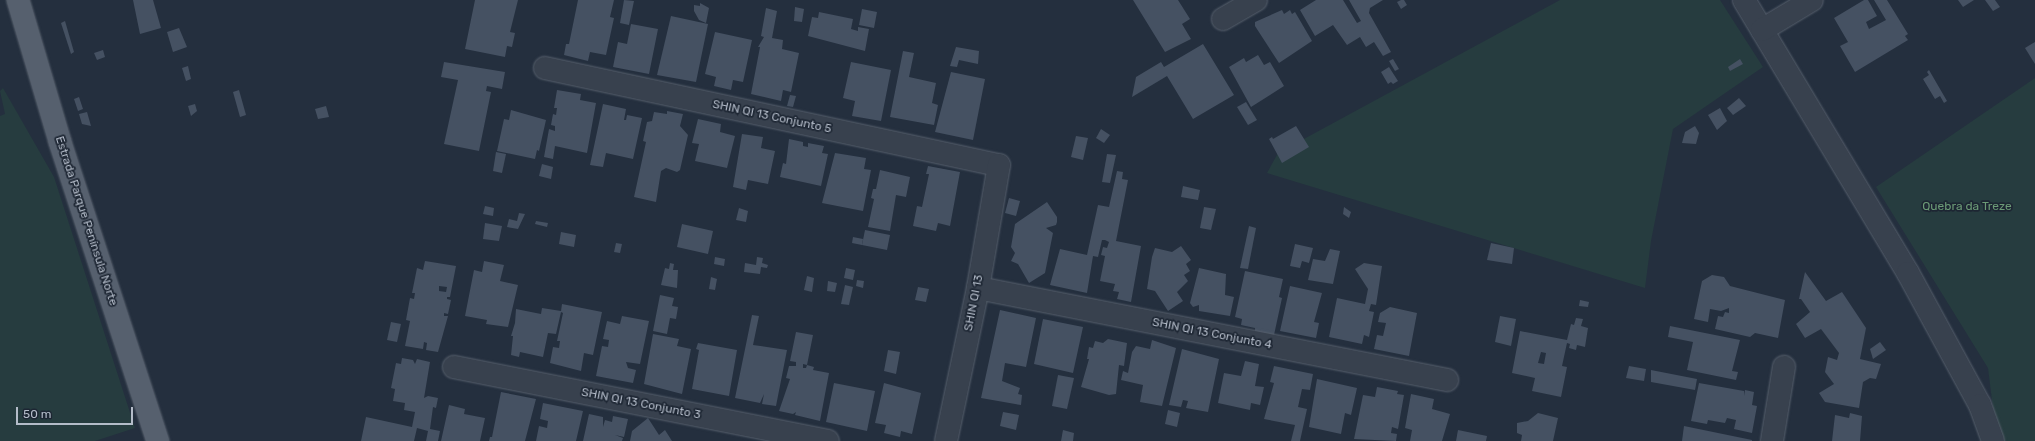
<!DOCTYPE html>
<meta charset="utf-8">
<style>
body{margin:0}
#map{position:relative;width:2035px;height:441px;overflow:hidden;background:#242f3e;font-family:Rubik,sans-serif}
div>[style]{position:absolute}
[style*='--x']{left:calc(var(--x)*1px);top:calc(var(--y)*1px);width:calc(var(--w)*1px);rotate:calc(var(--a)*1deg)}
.green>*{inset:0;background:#263c3f}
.building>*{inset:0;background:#455162}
.roads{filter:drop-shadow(0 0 1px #565f6c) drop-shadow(0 0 1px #565f6c)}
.minor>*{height:22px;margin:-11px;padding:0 11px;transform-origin:11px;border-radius:11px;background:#38414e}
.major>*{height:22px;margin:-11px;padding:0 11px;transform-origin:11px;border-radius:11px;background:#56606e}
span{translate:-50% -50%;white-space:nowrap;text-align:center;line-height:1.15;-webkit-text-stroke:3.5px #1d2633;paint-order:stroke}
.street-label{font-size:12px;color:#b4bcc9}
.park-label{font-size:12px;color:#6b9a76}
.scale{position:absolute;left:16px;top:407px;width:117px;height:18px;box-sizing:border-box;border:2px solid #b4bcc9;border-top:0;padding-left:5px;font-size:12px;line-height:14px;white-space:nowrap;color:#b4bcc9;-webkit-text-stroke:3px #1d2633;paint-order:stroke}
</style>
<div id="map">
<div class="green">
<div style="clip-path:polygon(1560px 0,1720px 0,1763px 67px,1673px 129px,1651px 241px,1645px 288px,1267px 173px,1278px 153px)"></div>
<div style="clip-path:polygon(2035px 78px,2035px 441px,1997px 441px,1988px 368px,1876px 187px)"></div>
<div style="clip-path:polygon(3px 88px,54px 177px,135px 428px,95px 441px,0 441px,0 116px,5px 114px,0 91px)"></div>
</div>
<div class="building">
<div style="clip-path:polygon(133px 0,153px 0,161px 28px,140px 34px)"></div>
<div style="clip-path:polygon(475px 0,518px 0,510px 32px,515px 33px,512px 47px,507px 46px,505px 57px,465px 49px)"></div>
<div style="clip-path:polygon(578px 0,614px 0,610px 17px,614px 18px,606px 55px,590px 52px,588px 61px,564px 55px,566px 44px,569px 44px)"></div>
<div style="clip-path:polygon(624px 0,634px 1px,629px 25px,620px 23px)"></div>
<div style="clip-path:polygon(1133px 0,1178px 0,1190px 19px,1182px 24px,1191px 39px,1165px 52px)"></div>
<div style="clip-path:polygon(1316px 0,1343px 0,1357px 23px,1361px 21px,1349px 0,1383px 0,1370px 8px,1369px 13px,1391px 52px,1383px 56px,1374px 42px,1366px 47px,1360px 37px,1347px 45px,1333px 25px,1315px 36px,1300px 10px)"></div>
<div style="clip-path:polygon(1401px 0,1404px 0,1407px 5px,1401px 9px,1397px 2px)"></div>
<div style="clip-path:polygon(1864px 0,1868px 0,1877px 16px,1866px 22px,1869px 29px,1886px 20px,1874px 0,1887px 0,1908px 34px,1905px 36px,1908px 40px,1855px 72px,1840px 46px,1848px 42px,1834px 18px)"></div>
<div style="clip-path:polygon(1958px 0,1974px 0,1963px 7px)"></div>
<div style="clip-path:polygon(1985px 0,1995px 0,2000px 7px,1993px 11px)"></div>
<div style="clip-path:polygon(700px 3px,709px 8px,706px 23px,699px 20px,694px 11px,694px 5px,700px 6px)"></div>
<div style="clip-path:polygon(795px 7px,804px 9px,802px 22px,794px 21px)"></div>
<div style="clip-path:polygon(766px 8px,777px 11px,772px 38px,783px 40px,782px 49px,799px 53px,791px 92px,783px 90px,781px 101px,751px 94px,760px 47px,758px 47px,764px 37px,761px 36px)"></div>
<div style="clip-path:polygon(862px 9px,877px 12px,874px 28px,859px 25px)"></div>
<div style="clip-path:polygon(1282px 10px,1284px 14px,1290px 10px,1292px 14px,1295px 12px,1312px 41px,1279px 63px,1255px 26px,1255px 22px)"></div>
<div style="clip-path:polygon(819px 12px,853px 19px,851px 29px,858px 31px,858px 27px,869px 29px,865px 51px,808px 36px,812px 17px,818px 18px)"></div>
<div style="clip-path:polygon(671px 16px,708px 24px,696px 82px,657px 75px)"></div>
<div style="clip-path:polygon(65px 21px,74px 52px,71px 54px,61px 23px)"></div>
<div style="clip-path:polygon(631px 24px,658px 29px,649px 74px,613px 67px,618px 42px,627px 44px)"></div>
<div style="clip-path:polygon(179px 28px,187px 47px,173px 52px,167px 32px)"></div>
<div style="clip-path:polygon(715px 32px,752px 40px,743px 82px,733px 80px,731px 90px,714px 86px,716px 77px,705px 74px)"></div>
<div style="clip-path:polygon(2035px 42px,2035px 64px,2025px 48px)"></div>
<div style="clip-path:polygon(1203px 44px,1234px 95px,1193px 119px,1167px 76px,1132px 97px,1136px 77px,1161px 62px,1164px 67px)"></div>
<div style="clip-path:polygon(956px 47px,979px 51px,978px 64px,959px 60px,957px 67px,950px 66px)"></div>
<div style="clip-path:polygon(103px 50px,105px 57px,97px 60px,94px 53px)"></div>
<div style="clip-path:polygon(903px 51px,914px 53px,909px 77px,936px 83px,932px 103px,938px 105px,934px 125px,890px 117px)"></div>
<div style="clip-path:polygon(1258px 55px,1264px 65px,1270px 62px,1284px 86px,1251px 107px,1229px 67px,1244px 58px,1246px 62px)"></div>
<div style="clip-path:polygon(1393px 59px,1399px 69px,1395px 71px,1389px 61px)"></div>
<div style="clip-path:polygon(1740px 59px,1743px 64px,1730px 71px,1728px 67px)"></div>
<div style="clip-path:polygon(444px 62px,505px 72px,502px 89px,487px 86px,486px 91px,491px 92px,479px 151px,444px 144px,458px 80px,441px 77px)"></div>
<div style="clip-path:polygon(851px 62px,891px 70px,881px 121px,852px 116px,855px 101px,843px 98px)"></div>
<div style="clip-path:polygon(188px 66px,191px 79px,186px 81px,182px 68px)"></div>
<div style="clip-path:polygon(1389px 67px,1398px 81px,1393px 84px,1391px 82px,1388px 84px,1381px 72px)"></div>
<div style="clip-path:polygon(1929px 70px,1947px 101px,1944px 103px,1940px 96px,1935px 99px,1923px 79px,1929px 75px,1927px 72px)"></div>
<div style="clip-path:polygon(951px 72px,985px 79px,973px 140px,935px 132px)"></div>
<div style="clip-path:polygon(239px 90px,246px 115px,240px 117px,233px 92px)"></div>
<div style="clip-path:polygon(557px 90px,581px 94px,580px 100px,596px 103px,587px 153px,555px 146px,553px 159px,544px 157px,549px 129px,555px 131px,555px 126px,551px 125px,553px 114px,556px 115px,557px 108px,554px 108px)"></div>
<div style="clip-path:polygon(790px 95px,796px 96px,793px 107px,787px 106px)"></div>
<div style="clip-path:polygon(79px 97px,83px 109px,78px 111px,74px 99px)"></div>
<div style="clip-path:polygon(1739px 98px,1746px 106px,1733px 115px,1727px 108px)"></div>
<div style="clip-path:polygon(1246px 102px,1257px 120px,1248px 125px,1237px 107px)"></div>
<div style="clip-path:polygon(195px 104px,197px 111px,191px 116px,188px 106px)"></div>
<div style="clip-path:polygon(603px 104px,626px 109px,624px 120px,626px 120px,627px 115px,642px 118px,633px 159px,606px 153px,603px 167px,590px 165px)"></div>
<div style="clip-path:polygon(326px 106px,329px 117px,318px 119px,315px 109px)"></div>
<div style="clip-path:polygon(1720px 108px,1727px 121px,1717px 130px,1708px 115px)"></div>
<div style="clip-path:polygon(511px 110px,546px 120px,539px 151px,537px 150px,535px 159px,497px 151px,504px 119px,509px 120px)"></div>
<div style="clip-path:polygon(667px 111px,683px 114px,680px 126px,688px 135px,680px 170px,677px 172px,666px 168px,661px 171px,656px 202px,634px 197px,646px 142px,643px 141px,647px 122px,652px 121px,654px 112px,667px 114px)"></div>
<div style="clip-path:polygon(87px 112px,91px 126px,82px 124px,79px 114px)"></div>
<div style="clip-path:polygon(698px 119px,721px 124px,720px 132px,735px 136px,727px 168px,695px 161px,699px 144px,692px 143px)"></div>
<div style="clip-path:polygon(1296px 126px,1309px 147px,1282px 163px,1269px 139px,1272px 137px,1273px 139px)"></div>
<div style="clip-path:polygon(1695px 126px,1699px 133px,1696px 144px,1682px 143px,1685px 132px)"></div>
<div style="clip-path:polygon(1101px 129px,1110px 135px,1104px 143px,1096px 138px)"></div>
<div style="clip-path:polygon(742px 134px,763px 137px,761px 148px,775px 151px,768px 184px,748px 180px,746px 190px,733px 187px)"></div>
<div style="clip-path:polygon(1076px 136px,1088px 138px,1083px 160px,1071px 157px)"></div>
<div style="clip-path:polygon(789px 139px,803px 142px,803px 146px,808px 147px,808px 143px,824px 146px,822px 153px,828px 154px,821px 186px,780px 177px,783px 163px,786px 164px)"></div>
<div style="clip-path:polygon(496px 152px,506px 154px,502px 173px,493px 171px)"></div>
<div style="clip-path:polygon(835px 153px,866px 158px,864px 169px,871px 170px,863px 211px,822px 203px)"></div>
<div style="clip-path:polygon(1107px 154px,1116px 155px,1110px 183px,1102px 182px)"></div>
<div style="clip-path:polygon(542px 164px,553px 167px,551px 179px,539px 176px)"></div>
<div style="clip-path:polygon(928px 166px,960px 172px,950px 226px,938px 223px,936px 231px,913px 226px,917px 206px,922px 207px,929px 174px,926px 174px)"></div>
<div style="clip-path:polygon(880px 170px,910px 177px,906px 197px,896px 195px,890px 231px,868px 227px,874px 199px,871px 198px,873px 189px,876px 189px)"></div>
<div style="clip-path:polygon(1117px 171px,1123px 172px,1122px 179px,1128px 180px,1116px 241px,1141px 246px,1131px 302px,1117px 299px,1119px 292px,1113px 291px,1115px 284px,1100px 281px,1105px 256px,1101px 255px,1103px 247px,1107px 248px,1109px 242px,1105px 240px,1102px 240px,1098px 257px,1093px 256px,1087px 293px,1050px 285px,1060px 249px,1087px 255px,1098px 205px,1109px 207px)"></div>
<div style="clip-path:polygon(1183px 186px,1200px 190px,1198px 200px,1181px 197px)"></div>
<div style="clip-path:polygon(1009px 198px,1020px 201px,1016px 216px,1005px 213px)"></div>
<div style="clip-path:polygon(1047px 202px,1057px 217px,1057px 222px,1056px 225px,1046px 228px,1053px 233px,1045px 273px,1029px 283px,1018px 264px,1011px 261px,1015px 253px,1011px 247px,1015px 224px)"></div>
<div style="clip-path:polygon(485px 206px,494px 208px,493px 216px,483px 214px)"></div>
<div style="clip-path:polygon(1204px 207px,1216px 209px,1211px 230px,1200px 228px)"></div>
<div style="clip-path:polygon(1344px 207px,1351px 212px,1349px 218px,1343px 214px)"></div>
<div style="clip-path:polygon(739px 208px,748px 211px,746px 222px,736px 220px)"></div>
<div style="clip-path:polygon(519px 213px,525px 214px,518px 229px,507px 227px,509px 219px,517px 221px)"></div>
<div style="clip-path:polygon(536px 221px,548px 223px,547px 227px,535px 224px)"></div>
<div style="clip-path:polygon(485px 223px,502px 226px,499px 241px,483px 239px)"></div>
<div style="clip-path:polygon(682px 224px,713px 231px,708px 254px,677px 247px)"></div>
<div style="clip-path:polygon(1249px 226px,1256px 228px,1248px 269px,1240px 268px)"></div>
<div style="clip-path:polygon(865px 230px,890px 235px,887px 250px,862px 245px)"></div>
<div style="clip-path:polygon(561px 232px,576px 235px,574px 247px,559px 244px)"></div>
<div style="clip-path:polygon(853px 237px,863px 239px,862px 245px,852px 243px)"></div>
<div style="clip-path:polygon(616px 243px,622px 244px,620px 253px,614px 252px)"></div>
<div style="clip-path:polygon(1491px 243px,1514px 248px,1512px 264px,1487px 260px)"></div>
<div style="clip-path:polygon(1295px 244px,1313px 248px,1309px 263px,1302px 261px,1300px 268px,1290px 266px)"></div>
<div style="clip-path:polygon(1181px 246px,1191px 260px,1186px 264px,1190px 271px,1184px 275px,1188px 281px,1177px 292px,1183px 301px,1168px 311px,1155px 291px,1147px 289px,1152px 257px,1155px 248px,1172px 252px)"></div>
<div style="clip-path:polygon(1330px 249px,1340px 251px,1333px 284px,1308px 280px,1313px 259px,1325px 261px)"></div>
<div style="clip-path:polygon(715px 257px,725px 259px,724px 266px,714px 264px)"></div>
<div style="clip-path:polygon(757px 257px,763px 258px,762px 263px,768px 265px,767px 268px,761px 267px,760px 274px,744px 272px,745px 263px,756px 265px)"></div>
<div style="clip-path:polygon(evenodd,425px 261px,456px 266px,450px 297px,447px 297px,447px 299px,451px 300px,448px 314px,444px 313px,444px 316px,448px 316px,438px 352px,426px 350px,427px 343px,424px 342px,423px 349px,405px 346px,410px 321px,406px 320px,410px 298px,414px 299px,415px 293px,412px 293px,417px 268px,423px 270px,425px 261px,439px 286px,447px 287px,446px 292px,439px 291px,439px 286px)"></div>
<div style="clip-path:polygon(484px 261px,504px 265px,500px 281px,518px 285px,508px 327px,486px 324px,487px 320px,465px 316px,474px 270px,482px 272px)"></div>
<div style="clip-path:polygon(670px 263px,674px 264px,673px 270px,678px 270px,677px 288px,661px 285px,665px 268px,669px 269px)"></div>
<div style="clip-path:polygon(1364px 263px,1382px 266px,1376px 305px,1371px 304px,1369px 311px,1374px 312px,1369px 337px,1364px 335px,1362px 344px,1329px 337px,1337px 298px,1365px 304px,1368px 289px,1355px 269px)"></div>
<div style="clip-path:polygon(846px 268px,855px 270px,853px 280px,844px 278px)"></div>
<div style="clip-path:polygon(1199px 268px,1226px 274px,1225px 295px,1234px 297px,1230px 316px,1199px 311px,1199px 305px,1193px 307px,1190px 303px)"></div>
<div style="clip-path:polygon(1245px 271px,1283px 279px,1279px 297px,1282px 298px,1274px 335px,1255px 331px,1255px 328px,1241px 325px,1242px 319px,1235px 317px)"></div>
<div style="clip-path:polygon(1805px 272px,1826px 301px,1842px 292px,1866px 328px,1860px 359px,1881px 364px,1876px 379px,1870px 378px,1863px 382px,1859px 408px,1825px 402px,1819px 393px,1834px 384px,1825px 372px,1828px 357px,1837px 360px,1839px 353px,1821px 329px,1805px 338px,1796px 324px,1810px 312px,1801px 299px,1799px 299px)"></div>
<div style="clip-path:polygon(1712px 275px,1724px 277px,1730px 286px,1785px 300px,1778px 338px,1755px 333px,1750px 337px,1715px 329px,1718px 316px,1723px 317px,1725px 312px,1729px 313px,1729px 308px,1721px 311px,1710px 309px,1708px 322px,1694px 319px,1702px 281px)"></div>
<div style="clip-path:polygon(807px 276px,814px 278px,812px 292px,804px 290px)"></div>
<div style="clip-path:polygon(711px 277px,717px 279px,715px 290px,709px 289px)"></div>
<div style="clip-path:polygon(857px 280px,864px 281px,863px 288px,856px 286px)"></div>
<div style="clip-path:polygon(828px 281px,837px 283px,835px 292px,827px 291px)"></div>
<div style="clip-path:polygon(845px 285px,853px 287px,849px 305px,841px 304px)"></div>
<div style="clip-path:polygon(1290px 286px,1322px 293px,1314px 322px,1319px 323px,1316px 338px,1280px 331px)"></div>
<div style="clip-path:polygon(918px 287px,929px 289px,926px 302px,915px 300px)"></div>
<div style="clip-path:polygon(660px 295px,674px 298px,672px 306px,678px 307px,676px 319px,670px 318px,667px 334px,653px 331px)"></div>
<div style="clip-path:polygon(1580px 300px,1589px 302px,1588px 307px,1579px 306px)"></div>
<div style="clip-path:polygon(562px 304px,602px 312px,593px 355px,584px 353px,581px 371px,550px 363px,553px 347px,559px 348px,560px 341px,557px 341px,563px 313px,561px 312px,556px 334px,548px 333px,543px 357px,520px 352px,519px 357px,511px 355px,513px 336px,511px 336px,515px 323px,516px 309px,541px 314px,542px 308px,561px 311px)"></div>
<div style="clip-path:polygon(1390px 307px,1417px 313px,1409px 356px,1374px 349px,1377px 335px,1383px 336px,1386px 323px,1378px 322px,1380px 313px)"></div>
<div style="clip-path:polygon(1000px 310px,1036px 318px,1026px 367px,1005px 363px,1002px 381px,1020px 388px,1018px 394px,1022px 395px,1021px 405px,981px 398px)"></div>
<div style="clip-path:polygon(752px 315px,759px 316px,753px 345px,787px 350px,776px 406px,762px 404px,764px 394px,760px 403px,735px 398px)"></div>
<div style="clip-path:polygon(622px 316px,649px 321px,640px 364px,626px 362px,628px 368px,636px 370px,633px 383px,596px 376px,602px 346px,608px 347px,609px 340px,603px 339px,607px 321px,620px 324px)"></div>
<div style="clip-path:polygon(1500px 316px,1516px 319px,1511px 346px,1495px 342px)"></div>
<div style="clip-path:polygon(evenodd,1576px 318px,1583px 319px,1581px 326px,1588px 328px,1585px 347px,1577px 345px,1576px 350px,1569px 348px,1570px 344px,1567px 343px,1562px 366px,1567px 367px,1561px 397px,1532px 391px,1535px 378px,1512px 373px,1520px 331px,1567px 340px,1571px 324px,1574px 325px,1576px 318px,1541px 352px,1546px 353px,1544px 364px,1538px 363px,1541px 352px)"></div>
<div style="clip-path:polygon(1043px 319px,1083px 327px,1073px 373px,1034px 364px)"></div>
<div style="clip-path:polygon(391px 322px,401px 324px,397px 342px,387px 340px)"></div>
<div style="clip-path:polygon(1670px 326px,1740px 340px,1732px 371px,1738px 372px,1736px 380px,1687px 370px,1693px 342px,1668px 337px)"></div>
<div style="clip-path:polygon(796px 332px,813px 335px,807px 365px,803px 364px,803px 368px,806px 368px,807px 365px,814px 367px,813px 370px,829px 373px,820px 421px,795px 415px,796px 412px,793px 414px,779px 411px,790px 379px,786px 378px,789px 366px,796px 366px,796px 362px,790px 361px)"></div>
<div style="clip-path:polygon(653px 334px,679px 339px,677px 346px,691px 349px,682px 394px,644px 384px)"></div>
<div style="clip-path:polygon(1108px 339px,1127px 343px,1124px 366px,1119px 365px,1116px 394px,1109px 395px,1081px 387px,1089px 359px,1087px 359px,1089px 347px,1093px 348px,1095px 341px,1103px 343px)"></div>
<div style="clip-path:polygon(1152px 340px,1176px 348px,1162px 406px,1140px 402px,1143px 385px,1121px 380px,1123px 371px,1128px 373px,1132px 352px,1136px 346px,1150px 349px)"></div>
<div style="clip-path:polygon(1880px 342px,1886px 350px,1873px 359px,1870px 349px)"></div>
<div style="clip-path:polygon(698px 343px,737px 350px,729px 396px,692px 389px,699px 350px,696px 349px)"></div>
<div style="clip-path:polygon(1182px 349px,1219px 359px,1208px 412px,1186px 408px,1188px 401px,1183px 400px,1181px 407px,1169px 405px)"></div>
<div style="clip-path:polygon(888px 350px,900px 352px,896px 374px,884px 371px)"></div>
<div style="clip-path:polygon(402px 358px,413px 360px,415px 364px,417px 359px,430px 362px,424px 398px,428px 396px,438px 398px,436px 408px,433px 407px,430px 429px,440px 431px,438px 441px,426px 441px,428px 431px,417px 428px,414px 441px,361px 441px,366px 417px,412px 427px,415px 412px,404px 410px,405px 403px,393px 401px,395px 389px,391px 388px,396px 363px,401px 364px)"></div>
<div style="clip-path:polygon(1245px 361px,1259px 364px,1255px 386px,1264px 387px,1260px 405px,1251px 403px,1250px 410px,1218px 403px,1224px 373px,1241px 376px)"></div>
<div style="clip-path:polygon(1274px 366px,1313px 374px,1310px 390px,1302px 389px,1298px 407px,1307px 409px,1300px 441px,1291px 441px,1295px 425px,1264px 419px,1274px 383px,1270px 382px)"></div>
<div style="clip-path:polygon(1629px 366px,1646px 369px,1644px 381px,1626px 378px)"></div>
<div style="clip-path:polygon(1651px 370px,1697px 379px,1695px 390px,1651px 382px)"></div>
<div style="clip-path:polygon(1058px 375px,1074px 378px,1067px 409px,1052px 406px)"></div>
<div style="clip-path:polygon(1317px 379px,1357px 388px,1351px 415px,1345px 413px,1341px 434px,1309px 427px)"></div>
<div style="clip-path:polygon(834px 383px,875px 391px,867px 431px,826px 422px)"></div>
<div style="clip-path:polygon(884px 383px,921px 393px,912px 434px,901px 431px,900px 437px,884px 433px,886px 425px,875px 423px)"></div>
<div style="clip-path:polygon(1699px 383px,1744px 391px,1744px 396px,1745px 390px,1754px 392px,1752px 405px,1757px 406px,1752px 433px,1734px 429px,1736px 420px,1727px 418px,1725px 423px,1708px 420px,1707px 424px,1691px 421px)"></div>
<div style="clip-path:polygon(1377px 387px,1398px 391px,1397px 394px,1404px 395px,1398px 429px,1392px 427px,1391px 433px,1397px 434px,1396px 441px,1354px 439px,1363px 395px,1375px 397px)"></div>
<div style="clip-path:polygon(501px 392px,536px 399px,525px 441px,489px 441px,490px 437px,492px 437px)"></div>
<div style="clip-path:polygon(1411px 394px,1434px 399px,1432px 409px,1450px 414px,1442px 441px,1410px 441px,1412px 430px,1405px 428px)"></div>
<div style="clip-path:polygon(543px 403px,583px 411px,576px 441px,536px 441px,539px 426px,547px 428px,548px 421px,540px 419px)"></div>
<div style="clip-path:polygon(449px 405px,465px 409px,464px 414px,485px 418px,480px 441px,441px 441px)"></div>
<div style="clip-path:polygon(1168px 410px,1180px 413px,1177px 427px,1165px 424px)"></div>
<div style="clip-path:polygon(1003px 412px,1019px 415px,1016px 430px,1000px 426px)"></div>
<div style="clip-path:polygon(1538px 413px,1558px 418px,1553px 441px,1521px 441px,1522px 435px,1517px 433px,1517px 423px,1528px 421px)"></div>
<div style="clip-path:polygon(1850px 413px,1862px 416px,1860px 441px,1832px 441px,1835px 415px,1849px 418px)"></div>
<div style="clip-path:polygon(589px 414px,603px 417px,603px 427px,605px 420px,612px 422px,613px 416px,628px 419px,624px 437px,615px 435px,623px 438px,622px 441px,583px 441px)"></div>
<div style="clip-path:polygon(648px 418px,659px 435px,665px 430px,672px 441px,630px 441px,632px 431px)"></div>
<div style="clip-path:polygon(1684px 426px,1752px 440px,1752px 441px,1682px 441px)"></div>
<div style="clip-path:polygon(1063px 430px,1074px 433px,1073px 441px,1061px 441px)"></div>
<div style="clip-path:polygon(1458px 430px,1487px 436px,1486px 441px,1456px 441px)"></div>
</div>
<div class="roads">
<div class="minor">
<div style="--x:1744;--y:0;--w:318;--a:59"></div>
<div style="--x:1908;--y:273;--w:150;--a:61.4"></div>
<div style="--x:1980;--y:405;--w:38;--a:70"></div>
<div style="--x:1223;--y:19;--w:38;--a:-30"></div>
<div style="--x:1762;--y:30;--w:58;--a:-31"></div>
<div style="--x:545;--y:68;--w:464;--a:12.1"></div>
<div style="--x:999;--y:165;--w:125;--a:99.7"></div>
<div style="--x:978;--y:288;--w:156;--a:101.8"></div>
<div style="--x:978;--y:288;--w:478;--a:11.1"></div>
<div style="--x:454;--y:367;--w:381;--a:11.2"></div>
<div style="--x:1772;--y:441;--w:75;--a:-80.8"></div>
</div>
<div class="major">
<div style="--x:18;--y:0;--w:148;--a:73.5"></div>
<div style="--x:60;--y:142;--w:315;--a:71.9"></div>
</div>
</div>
<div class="street-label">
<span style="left:772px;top:117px;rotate:12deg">SHIN QI 13 Conjunto 5</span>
<span style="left:86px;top:221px;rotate:72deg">Estrada Parque Península Norte</span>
<span style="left:974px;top:303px;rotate:-79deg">SHIN QI 13</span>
<span style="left:1212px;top:334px;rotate:11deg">SHIN QI 13 Conjunto 4</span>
<span style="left:641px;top:404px;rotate:11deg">SHIN QI 13 Conjunto 3</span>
</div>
<div class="park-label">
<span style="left:1967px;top:207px">Quebra da Treze</span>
</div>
<div class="scale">50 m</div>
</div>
